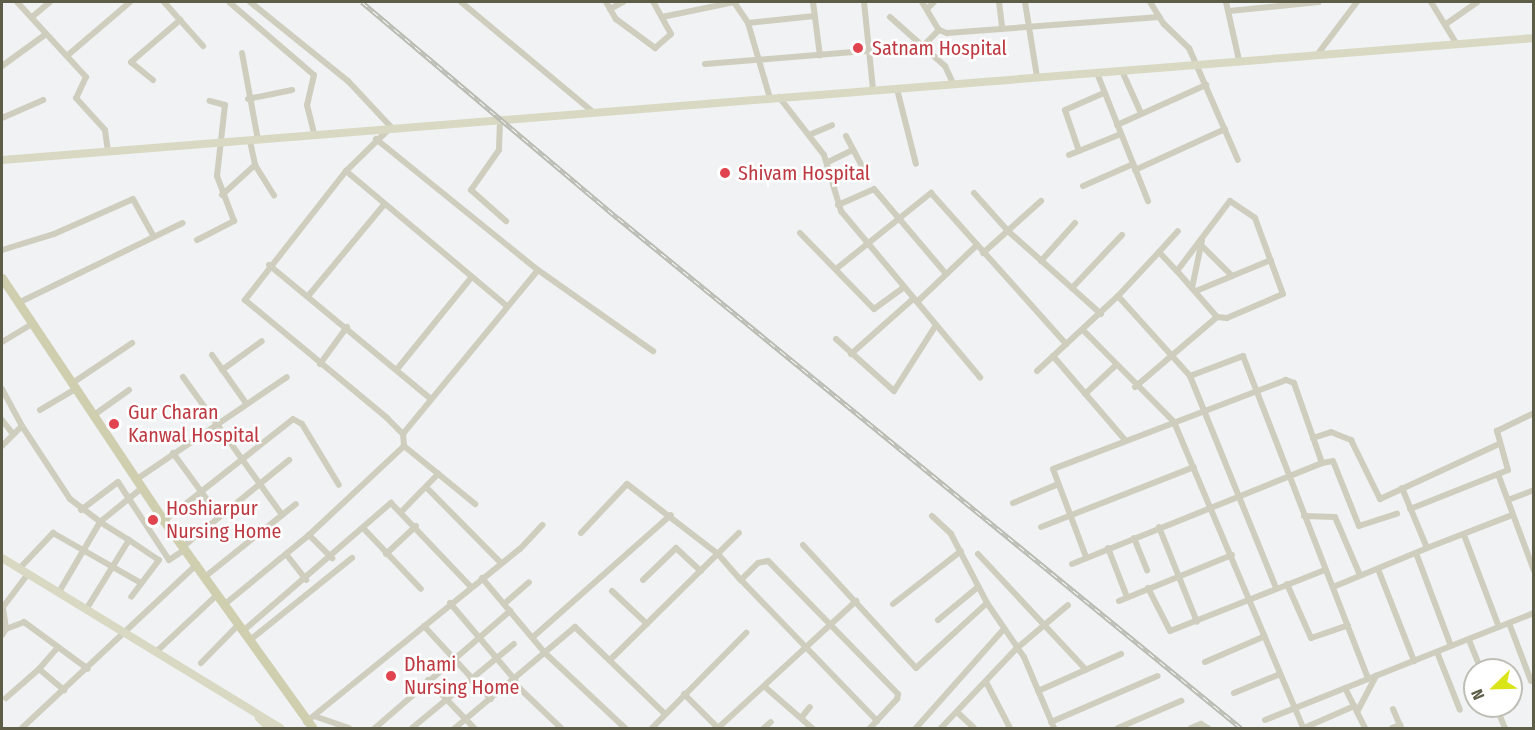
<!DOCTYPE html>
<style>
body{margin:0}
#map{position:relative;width:1535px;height:730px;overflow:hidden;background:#f0f2f3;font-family:"Fira Sans Condensed",sans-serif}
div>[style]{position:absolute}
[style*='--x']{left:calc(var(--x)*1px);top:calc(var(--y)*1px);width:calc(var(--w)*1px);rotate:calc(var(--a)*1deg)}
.street>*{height:6px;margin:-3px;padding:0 3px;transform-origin:3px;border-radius:3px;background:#cfcebe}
.secondary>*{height:8px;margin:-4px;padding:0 4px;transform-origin:4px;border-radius:4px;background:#d9d9c3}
.primary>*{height:9px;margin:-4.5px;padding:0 4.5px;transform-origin:4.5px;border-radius:4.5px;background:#cfcfb0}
.rail>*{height:4.5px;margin-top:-2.25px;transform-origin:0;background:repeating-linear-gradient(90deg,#fff 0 7px,#babbb2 0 14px);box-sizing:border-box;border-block:2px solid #babbb2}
.dots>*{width:16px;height:16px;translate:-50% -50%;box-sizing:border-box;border:3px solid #fff;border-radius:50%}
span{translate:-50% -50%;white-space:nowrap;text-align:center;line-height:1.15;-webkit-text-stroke:5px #fff;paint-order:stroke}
.health-label{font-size:20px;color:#be3a42}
.left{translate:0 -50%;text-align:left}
.frame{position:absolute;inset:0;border:3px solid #5e5d48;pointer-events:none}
.north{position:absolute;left:1463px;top:658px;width:60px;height:60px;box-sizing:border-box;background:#fff;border:2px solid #bfbeb6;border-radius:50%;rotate:247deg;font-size:16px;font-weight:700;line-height:24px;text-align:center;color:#5e5d48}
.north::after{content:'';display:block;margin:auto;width:21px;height:27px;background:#d9e419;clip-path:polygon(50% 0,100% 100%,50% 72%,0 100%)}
</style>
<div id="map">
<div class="street">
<div style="--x:17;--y:2;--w:102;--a:47.4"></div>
<div style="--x:86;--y:77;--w:23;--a:115"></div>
<div style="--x:76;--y:98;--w:43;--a:47.8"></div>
<div style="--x:105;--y:130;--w:21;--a:82"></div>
<div style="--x:164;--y:2;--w:59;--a:48.4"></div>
<div style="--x:229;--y:2;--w:112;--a:40.7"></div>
<div style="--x:314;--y:75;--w:31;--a:103"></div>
<div style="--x:307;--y:105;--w:30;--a:76"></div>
<div style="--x:250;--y:2;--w:126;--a:38.9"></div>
<div style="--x:348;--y:81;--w:63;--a:46.9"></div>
<div style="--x:391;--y:127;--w:63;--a:135.6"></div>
<div style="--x:346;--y:171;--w:164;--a:128.1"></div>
<div style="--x:245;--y:300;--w:185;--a:39.7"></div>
<div style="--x:387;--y:418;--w:23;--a:45"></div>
<div style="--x:403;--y:434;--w:12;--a:85"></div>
<div style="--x:404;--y:446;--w:92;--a:39.2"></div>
<div style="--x:461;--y:2;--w:173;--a:39.8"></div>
<div style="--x:606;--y:2;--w:20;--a:60"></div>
<div style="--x:616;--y:19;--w:49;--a:36.6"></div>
<div style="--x:655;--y:48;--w:21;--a:-41"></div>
<div style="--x:671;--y:34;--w:37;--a:-119"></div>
<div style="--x:734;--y:2;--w:25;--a:56"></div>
<div style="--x:748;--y:23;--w:78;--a:73.7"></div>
<div style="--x:813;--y:2;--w:54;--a:82.6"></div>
<div style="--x:864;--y:2;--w:87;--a:84.1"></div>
<div style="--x:922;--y:2;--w:33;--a:59"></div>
<div style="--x:939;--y:30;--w:9;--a:21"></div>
<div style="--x:947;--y:33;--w:213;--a:-4.3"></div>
<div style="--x:999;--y:2;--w:26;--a:83"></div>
<div style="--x:1025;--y:2;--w:76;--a:80.9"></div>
<div style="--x:1150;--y:2;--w:26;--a:58"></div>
<div style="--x:1164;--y:24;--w:35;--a:44"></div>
<div style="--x:1189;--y:48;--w:122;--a:66.4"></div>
<div style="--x:1226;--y:2;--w:59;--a:77.4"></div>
<div style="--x:1431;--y:2;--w:48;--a:58.6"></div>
<div style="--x:610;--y:9;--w:15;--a:-28"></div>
<div style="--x:927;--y:9;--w:10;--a:-45"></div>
<div style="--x:1229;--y:11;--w:90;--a:-5.7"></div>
<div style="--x:32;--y:17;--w:23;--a:-40"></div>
<div style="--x:662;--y:17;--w:75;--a:-11.6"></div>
<div style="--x:890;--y:17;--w:74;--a:41.7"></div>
<div style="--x:945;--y:66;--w:19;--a:65"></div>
<div style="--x:748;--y:23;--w:67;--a:-6"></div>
<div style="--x:1446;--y:24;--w:38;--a:-35"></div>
<div style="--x:923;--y:46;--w:23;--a:-45"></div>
<div style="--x:242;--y:53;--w:88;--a:79.6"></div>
<div style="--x:68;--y:55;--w:82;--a:-40.5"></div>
<div style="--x:1317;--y:55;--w:66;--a:-53"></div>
<div style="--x:705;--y:64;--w:164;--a:-4.6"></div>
<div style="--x:2;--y:66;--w:54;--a:-36"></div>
<div style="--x:1122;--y:71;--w:46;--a:65.7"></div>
<div style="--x:1097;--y:73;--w:138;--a:68.3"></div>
<div style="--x:153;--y:80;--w:28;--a:-141"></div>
<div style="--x:131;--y:62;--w:65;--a:-40.6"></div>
<div style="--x:897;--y:89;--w:77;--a:75.8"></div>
<div style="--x:779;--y:97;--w:73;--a:52.2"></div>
<div style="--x:824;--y:155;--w:59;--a:73.1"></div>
<div style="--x:841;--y:211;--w:217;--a:50.1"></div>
<div style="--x:248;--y:99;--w:45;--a:-11.6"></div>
<div style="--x:2;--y:118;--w:45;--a:-23.7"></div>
<div style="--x:500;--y:120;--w:30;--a:92"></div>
<div style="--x:499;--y:150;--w:49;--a:125"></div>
<div style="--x:471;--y:190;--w:47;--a:41.5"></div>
<div style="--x:1117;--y:125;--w:98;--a:-24.2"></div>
<div style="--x:809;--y:135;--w:25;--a:-23"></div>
<div style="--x:846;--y:136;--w:38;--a:62"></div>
<div style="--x:376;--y:139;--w:208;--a:39"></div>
<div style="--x:538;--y:270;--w:212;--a:129.5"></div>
<div style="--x:250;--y:141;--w:25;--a:78"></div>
<div style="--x:255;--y:165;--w:36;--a:58"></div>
<div style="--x:1079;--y:151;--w:43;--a:-108.9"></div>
<div style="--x:1065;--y:110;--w:43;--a:-23.6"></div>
<div style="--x:1069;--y:155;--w:56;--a:-22"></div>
<div style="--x:828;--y:162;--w:28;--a:-26"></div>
<div style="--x:1135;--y:170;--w:99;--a:-24.5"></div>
<div style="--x:346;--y:171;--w:210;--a:40"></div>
<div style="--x:1083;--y:186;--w:55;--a:-23.7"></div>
<div style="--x:974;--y:193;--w:51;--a:48.2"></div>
<div style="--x:1008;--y:231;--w:86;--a:41.7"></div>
<div style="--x:222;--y:195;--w:45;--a:-42.3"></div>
<div style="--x:838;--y:205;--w:39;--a:-24"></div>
<div style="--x:874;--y:189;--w:111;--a:49.7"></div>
<div style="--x:800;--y:233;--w:106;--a:45.8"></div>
<div style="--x:874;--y:309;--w:37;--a:-36"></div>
<div style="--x:197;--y:240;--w:42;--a:-27.2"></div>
<div style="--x:234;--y:221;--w:48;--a:-110.7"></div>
<div style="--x:217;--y:176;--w:71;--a:-83.6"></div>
<div style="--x:225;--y:105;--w:16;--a:-165"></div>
<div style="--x:1203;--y:247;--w:41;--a:45"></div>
<div style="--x:2;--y:250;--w:54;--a:-17.1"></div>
<div style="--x:54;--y:234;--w:86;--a:-23.9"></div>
<div style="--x:133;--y:199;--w:43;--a:61.1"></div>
<div style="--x:1159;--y:252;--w:28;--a:-48"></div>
<div style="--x:983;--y:253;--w:78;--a:-41.9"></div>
<div style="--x:1041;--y:261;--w:51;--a:-48.2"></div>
<div style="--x:269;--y:265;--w:210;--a:39.6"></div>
<div style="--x:836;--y:269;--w:122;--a:-38.7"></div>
<div style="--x:931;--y:193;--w:203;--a:48.2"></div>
<div style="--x:538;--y:270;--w:141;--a:35.2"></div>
<div style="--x:1192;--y:288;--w:49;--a:-78.2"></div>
<div style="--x:1196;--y:291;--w:81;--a:-22.5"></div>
<div style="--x:309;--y:295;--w:116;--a:-50.3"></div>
<div style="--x:1118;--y:296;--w:60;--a:-47"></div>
<div style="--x:1159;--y:252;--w:26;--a:47"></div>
<div style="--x:917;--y:302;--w:81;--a:-43.5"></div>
<div style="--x:18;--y:303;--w:183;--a:-25.9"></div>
<div style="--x:1101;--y:314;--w:39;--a:-138"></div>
<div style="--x:1072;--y:288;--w:73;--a:-46.7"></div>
<div style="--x:1083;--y:330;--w:129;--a:45.3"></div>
<div style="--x:1174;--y:422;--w:332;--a:67.1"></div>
<div style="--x:836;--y:339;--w:78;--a:41.9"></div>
<div style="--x:894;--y:391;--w:78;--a:-57.5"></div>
<div style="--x:2;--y:342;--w:35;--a:-31"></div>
<div style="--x:851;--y:354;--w:84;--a:-41.6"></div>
<div style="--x:212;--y:355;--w:59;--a:54.7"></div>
<div style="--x:1053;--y:356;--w:111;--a:49.4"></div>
<div style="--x:320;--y:364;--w:46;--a:-53.9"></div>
<div style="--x:398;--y:368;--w:116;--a:-51"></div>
<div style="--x:222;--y:370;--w:49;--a:-35.9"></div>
<div style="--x:1037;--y:371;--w:110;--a:-42.8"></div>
<div style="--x:1118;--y:296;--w:108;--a:48"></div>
<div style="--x:1190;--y:376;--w:229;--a:67.9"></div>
<div style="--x:1190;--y:376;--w:57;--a:-20.7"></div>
<div style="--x:1243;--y:356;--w:345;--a:68.8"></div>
<div style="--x:183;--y:377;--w:170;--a:54.3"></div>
<div style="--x:74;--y:382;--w:70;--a:-33.9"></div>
<div style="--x:1135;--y:387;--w:108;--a:-40.5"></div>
<div style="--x:1217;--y:317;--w:61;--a:-131"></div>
<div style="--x:1177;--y:271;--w:88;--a:-52.9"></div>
<div style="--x:1230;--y:201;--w:30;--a:34"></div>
<div style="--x:1255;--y:218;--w:81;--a:69.8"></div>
<div style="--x:1283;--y:294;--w:61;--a:156.8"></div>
<div style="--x:1227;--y:318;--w:10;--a:-174"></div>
<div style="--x:2;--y:389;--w:42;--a:61.6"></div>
<div style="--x:1085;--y:394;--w:41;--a:-43"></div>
<div style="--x:40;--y:410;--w:43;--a:-30.7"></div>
<div style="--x:94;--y:415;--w:43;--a:-35.5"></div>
<div style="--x:2;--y:420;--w:18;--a:52"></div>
<div style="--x:1313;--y:438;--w:19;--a:-18"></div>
<div style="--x:1331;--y:432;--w:22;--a:22"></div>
<div style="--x:1351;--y:440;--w:66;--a:63.8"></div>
<div style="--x:1380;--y:499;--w:131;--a:-24.8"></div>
<div style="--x:2;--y:446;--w:28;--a:-45"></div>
<div style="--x:22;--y:426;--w:87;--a:56.7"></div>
<div style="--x:70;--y:499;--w:38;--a:37"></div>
<div style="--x:100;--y:522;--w:55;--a:-39.1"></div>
<div style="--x:173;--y:453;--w:78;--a:53.9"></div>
<div style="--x:1322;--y:463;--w:11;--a:-10"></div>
<div style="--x:1333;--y:461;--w:70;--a:68.2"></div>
<div style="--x:1359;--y:526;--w:40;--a:-18"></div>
<div style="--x:1498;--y:474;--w:103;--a:69.6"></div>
<div style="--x:137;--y:479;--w:181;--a:-34.2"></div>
<div style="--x:426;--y:487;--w:107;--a:45.4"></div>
<div style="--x:1508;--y:500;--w:28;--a:-21"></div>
<div style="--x:1013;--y:503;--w:47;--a:-22.7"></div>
<div style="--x:1410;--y:509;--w:105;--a:-21.7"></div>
<div style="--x:1508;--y:470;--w:41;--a:-105.8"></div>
<div style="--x:1497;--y:431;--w:41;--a:-25.9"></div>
<div style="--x:81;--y:510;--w:46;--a:-37.1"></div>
<div style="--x:118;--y:482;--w:93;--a:56.8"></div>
<div style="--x:169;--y:560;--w:20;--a:-33"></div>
<div style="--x:402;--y:511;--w:52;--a:-45.8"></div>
<div style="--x:932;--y:516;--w:26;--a:43"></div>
<div style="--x:951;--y:534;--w:78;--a:62.4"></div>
<div style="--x:987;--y:603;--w:65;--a:55.6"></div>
<div style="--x:1024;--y:657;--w:77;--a:67.1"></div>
<div style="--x:1304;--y:516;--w:31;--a:2"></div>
<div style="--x:1335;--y:517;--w:63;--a:66.7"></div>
<div style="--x:164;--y:521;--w:164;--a:-38.3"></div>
<div style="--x:293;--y:419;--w:10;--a:29"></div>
<div style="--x:302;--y:424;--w:71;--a:58.8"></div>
<div style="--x:1041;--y:527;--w:164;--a:-21.4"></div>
<div style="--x:1159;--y:527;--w:102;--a:68.2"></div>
<div style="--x:365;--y:530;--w:81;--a:46.5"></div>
<div style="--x:581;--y:533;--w:67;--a:-46.8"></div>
<div style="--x:627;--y:484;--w:115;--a:37.6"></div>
<div style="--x:718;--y:554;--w:35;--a:49"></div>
<div style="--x:309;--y:535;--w:33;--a:45"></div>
<div style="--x:1464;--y:535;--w:98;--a:69.2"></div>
<div style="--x:1134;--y:538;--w:35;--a:68"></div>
<div style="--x:129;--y:540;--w:36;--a:34"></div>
<div style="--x:159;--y:560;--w:46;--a:127.1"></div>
<div style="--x:803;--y:545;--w:167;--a:47.4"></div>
<div style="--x:916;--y:668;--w:96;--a:-42.5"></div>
<div style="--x:184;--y:546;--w:136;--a:-39.3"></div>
<div style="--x:1108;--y:548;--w:53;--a:68.8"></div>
<div style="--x:1427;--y:548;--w:91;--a:-21.2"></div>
<div style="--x:1416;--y:553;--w:99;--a:69.4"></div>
<div style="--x:286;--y:554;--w:33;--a:52"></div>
<div style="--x:386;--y:554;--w:41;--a:-43"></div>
<div style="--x:978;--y:554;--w:158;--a:47"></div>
<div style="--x:1072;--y:564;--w:270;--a:-22"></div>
<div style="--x:1322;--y:463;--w:85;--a:-109.3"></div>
<div style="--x:1294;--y:383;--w:9;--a:-159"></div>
<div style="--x:1286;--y:380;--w:249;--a:159.1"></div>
<div style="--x:1053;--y:469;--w:94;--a:69.4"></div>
<div style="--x:19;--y:569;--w:50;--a:-46.6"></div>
<div style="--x:53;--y:533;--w:101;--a:29.6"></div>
<div style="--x:1378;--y:569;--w:99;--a:68.6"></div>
<div style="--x:206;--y:576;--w:115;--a:-38.7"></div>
<div style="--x:482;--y:578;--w:98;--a:50"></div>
<div style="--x:545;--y:653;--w:110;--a:43.2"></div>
<div style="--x:643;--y:580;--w:46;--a:-44.1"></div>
<div style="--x:676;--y:548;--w:34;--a:43"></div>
<div style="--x:1287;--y:584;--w:59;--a:66"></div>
<div style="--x:1311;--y:638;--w:39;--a:-19"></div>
<div style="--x:1333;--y:587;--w:102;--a:-22.5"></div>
<div style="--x:1427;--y:548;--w:65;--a:-112.6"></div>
<div style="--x:1148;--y:588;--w:48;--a:62.9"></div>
<div style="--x:1170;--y:631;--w:167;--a:-21.5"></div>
<div style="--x:612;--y:591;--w:48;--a:43.3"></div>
<div style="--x:59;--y:592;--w:81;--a:-59.6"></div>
<div style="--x:100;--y:522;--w:34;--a:32"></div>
<div style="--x:129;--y:540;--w:80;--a:121.7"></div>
<div style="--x:1119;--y:601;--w:122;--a:-22.2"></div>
<div style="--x:450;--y:603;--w:101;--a:49.8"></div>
<div style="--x:225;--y:604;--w:109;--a:-39.4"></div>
<div style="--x:309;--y:535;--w:130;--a:-43.1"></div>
<div style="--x:504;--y:604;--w:33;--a:-41"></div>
<div style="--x:893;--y:604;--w:86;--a:-37.9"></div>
<div style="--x:938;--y:620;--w:52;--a:-39.5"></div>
<div style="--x:1509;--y:623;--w:62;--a:69.2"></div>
<div style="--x:424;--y:626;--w:99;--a:47.5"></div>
<div style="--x:6;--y:629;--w:19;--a:-21"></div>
<div style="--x:24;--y:622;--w:79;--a:36.3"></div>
<div style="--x:243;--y:631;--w:196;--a:-40.9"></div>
<div style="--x:391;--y:503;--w:115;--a:46.4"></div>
<div style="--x:2;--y:635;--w:7;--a:-56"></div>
<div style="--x:6;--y:629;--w:22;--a:-98"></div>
<div style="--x:3;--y:607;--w:41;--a:-52.9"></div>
<div style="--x:533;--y:637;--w:184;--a:-41.5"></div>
<div style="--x:250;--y:640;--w:131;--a:-38.8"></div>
<div style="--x:1469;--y:640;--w:32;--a:68"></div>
<div style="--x:156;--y:652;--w:85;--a:-43.1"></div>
<div style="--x:1437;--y:652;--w:62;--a:68.4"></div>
<div style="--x:610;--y:660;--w:181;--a:-44.6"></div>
<div style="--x:1205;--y:662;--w:65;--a:-23.4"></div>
<div style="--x:201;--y:663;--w:54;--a:-45.7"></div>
<div style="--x:39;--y:669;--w:29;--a:-49"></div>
<div style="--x:428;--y:680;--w:66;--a:46.2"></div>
<div style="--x:513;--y:682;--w:66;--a:43.8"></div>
<div style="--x:986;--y:682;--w:52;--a:62.4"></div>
<div style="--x:765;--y:687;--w:62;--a:41.1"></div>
<div style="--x:1345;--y:688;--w:45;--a:63.4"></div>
<div style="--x:1038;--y:691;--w:91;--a:-24"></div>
<div style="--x:1234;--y:693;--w:50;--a:-22.4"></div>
<div style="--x:684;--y:694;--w:48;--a:45"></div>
<div style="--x:6;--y:698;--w:44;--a:-41.3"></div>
<div style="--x:39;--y:669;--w:33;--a:40"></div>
<div style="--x:1496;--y:706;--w:24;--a:68"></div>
<div style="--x:1393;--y:709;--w:21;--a:67"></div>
<div style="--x:957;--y:712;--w:23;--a:43"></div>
<div style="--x:1357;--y:712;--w:41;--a:-62.2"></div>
<div style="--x:314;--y:716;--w:37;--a:19"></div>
<div style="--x:801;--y:718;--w:14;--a:-51"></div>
<div style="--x:1265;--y:720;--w:289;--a:-21.7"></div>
<div style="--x:306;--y:722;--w:275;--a:-39"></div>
<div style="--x:520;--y:549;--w:33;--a:-47"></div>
<div style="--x:1051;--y:722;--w:116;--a:-23.3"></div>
<div style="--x:22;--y:728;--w:240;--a:-43.1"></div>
<div style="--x:375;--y:728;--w:179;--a:-40.9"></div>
<div style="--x:412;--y:728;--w:132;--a:-39.5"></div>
<div style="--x:455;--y:728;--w:157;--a:-40.1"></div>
<div style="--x:575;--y:627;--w:125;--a:44"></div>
<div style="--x:652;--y:728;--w:134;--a:-45.3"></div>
<div style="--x:718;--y:728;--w:188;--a:-42.6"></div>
<div style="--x:764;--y:728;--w:9;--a:-41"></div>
<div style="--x:870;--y:728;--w:40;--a:-47"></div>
<div style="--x:897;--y:699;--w:5;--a:-79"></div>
<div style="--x:898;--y:694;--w:186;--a:-134.3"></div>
<div style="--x:768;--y:561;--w:10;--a:169"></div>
<div style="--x:758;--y:563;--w:24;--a:135"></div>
<div style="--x:741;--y:580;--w:196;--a:46"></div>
<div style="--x:916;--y:728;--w:131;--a:-48.4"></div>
<div style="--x:941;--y:728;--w:109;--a:-46.5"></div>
<div style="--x:1016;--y:649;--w:68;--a:-40.2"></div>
<div style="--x:1118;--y:728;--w:69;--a:-23.2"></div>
<div style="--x:1191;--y:728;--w:11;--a:-22"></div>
<div style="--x:1201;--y:724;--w:8;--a:30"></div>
<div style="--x:1304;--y:728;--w:55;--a:-23.7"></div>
<div style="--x:1392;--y:728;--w:9;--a:-21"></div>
</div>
<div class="secondary">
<div style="--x:2;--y:160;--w:1537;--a:-4.55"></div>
<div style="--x:2;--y:558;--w:326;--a:31.4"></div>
<div style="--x:259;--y:718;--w:14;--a:45"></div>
</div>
<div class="primary">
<div style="--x:2;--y:278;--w:292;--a:56.3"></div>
<div style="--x:164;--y:521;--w:255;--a:54.3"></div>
</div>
<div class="rail">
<div style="--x:362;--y:2;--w:335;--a:40.2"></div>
<div style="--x:618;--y:218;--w:805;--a:39.3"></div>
</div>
<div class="dots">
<div style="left:858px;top:48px;background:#e0444e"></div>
<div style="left:725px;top:173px;background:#e0444e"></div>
<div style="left:114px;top:424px;background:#e0444e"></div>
<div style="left:153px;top:520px;background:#e0444e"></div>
<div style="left:391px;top:676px;background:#e0444e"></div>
</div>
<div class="health-label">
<span class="left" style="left:872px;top:48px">Satnam Hospital</span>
<span class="left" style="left:738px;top:173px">Shivam Hospital</span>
<span class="left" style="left:128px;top:424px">Gur Charan<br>Kanwal Hospital</span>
<span class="left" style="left:166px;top:520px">Hoshiarpur<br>Nursing Home</span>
<span class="left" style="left:404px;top:676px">Dhami<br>Nursing Home</span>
</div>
<div class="frame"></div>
<div class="north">N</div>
</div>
